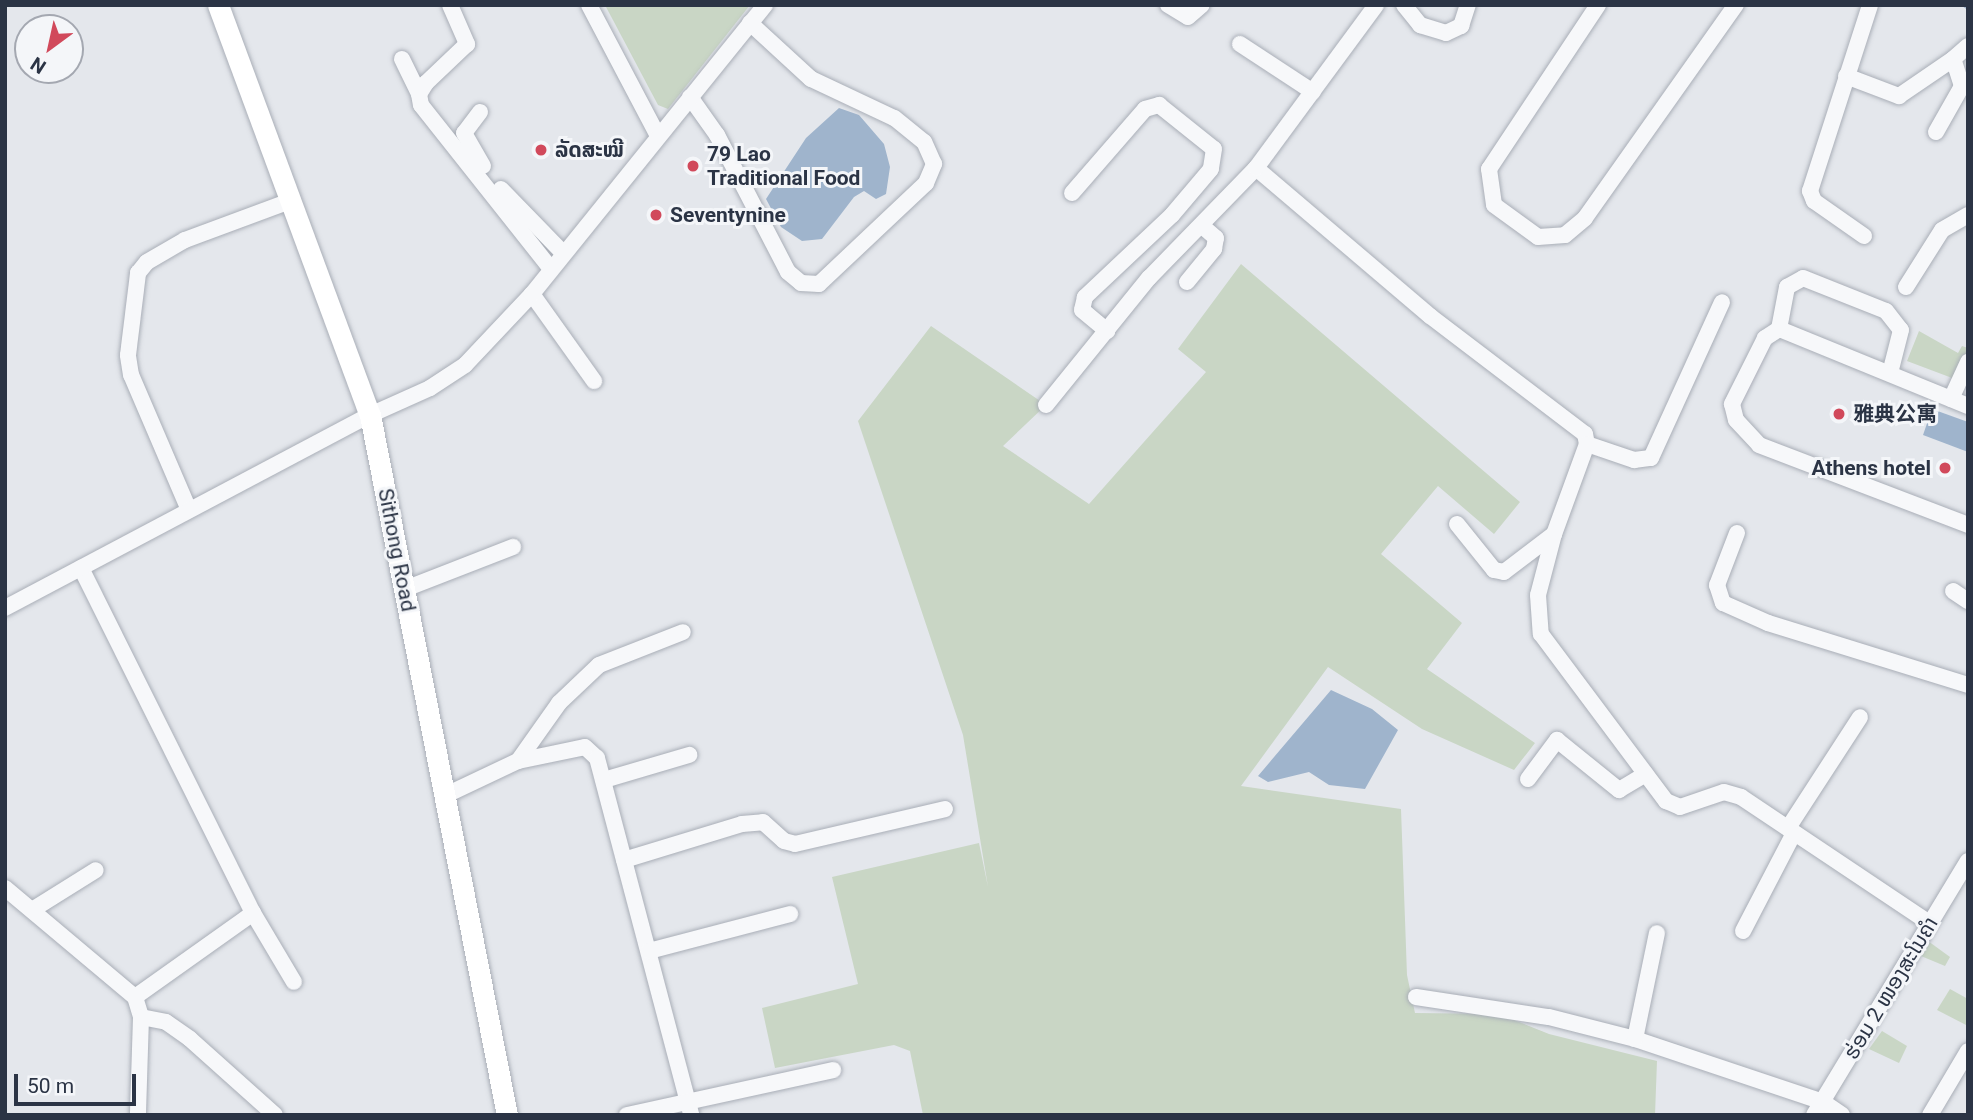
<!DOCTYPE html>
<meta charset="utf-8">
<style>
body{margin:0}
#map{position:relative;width:1973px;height:1120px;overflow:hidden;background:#e4e7ec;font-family:Roboto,"Noto Sans SC","Noto Sans Lao",sans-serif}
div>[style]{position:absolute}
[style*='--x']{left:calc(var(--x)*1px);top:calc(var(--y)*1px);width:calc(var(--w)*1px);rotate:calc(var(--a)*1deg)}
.green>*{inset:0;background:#c9d6c5}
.water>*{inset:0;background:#9fb4cc}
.stream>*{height:5px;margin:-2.5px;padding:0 2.5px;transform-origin:2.5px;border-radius:2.5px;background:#9fb4cc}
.roads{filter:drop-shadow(0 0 2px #a9aeb7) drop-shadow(0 0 2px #a9aeb7)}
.minor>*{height:16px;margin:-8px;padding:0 8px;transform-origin:8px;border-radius:8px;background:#f7f8fa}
.major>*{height:21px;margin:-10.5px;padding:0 10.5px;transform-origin:10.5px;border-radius:10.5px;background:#fff}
.dots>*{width:19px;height:19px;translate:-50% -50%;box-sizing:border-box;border:4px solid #f4f6f9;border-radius:50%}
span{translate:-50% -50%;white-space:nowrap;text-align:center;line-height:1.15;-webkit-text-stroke:6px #f4f6f9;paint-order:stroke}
.poi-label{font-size:21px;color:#2b3445;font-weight:700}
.left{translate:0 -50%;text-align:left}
.right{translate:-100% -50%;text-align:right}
.street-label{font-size:21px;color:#2b3445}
.frame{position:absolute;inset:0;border:7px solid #2b3445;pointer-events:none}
.north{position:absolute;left:14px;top:14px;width:70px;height:70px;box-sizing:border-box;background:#f4f6f9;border:2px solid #a4a8b1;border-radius:50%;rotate:213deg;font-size:19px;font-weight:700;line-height:28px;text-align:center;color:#2b3445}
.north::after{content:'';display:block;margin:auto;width:24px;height:32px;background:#d1495b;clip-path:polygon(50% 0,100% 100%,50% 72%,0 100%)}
.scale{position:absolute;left:14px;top:1074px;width:122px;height:32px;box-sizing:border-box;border:4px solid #2b3445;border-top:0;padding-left:9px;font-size:21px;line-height:24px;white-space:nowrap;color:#2b3445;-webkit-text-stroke:5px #f4f6f9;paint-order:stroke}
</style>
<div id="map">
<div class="green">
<div style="clip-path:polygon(605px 5px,750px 5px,668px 109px,658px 105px)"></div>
<div style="clip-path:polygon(1241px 264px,1520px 502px,1494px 534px,1438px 486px,1381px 554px,1462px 623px,1427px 669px,1535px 743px,1514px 770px,1422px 729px,1328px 667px,1241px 786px,1401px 809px,1407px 975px,1415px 1013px,1499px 1014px,1549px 1034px,1657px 1061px,1655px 1115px,923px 1115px,910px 1051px,894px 1045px,775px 1068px,762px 1008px,858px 984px,832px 877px,979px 843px,988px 887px,963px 735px,858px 421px,931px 326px,1046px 405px,1003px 446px,1089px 504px,1206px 372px,1178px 349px)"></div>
<div style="clip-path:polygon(1919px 331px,1958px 353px,1962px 346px,1968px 348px,1968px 384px,1907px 361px)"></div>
<div style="clip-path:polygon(1928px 941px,1950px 957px,1945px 966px,1921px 956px)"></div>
<div style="clip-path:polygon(1950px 989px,1968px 999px,1968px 1026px,1937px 1010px)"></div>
<div style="clip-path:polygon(1882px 1031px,1907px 1046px,1899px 1063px,1869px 1049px)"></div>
</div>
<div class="water">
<div style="clip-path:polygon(839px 108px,859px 115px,884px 144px,890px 167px,886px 194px,876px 199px,864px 191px,854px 197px,822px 239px,802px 241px,781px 227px,766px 199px,806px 138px)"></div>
<div style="clip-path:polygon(1932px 409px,1968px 422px,1968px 452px,1923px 435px)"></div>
<div style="clip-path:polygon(1331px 690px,1372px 709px,1398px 730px,1365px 789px,1329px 785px,1309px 772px,1268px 782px,1258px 776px)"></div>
</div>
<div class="stream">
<div style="--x:1965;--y:5;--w:4;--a:34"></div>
</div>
<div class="roads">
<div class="minor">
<div style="--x:450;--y:5;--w:43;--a:66.4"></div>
<div style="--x:467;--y:44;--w:57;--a:136.4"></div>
<div style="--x:426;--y:83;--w:13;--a:122"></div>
<div style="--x:419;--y:94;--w:11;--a:80"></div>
<div style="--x:421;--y:105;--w:208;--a:51.6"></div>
<div style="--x:589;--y:5;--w:148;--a:62.2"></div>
<div style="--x:1168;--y:5;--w:23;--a:31"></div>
<div style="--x:1188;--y:17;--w:18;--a:-41"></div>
<div style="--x:1404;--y:5;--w:26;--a:51"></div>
<div style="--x:1420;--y:25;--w:27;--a:17"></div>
<div style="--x:1446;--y:33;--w:17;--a:-25"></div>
<div style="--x:1461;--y:26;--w:22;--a:-72"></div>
<div style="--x:1598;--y:5;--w:197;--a:123.6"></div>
<div style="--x:1489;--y:169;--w:36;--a:82"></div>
<div style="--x:1494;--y:205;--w:54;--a:36"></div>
<div style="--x:1538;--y:237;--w:27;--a:-4"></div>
<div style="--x:1565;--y:235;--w:26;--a:-40"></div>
<div style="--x:1585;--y:218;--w:261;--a:-54.7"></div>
<div style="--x:1240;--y:44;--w:87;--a:33.3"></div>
<div style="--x:402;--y:59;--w:39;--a:64"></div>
<div style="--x:1846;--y:76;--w:57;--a:20.7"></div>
<div style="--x:1899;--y:96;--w:65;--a:-34.4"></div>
<div style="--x:690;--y:97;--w:47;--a:54.6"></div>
<div style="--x:717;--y:135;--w:154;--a:62.6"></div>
<div style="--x:788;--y:272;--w:17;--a:40"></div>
<div style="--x:801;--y:283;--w:18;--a:3"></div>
<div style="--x:819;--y:284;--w:147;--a:-43.3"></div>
<div style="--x:926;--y:183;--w:21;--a:-67"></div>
<div style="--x:934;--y:164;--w:24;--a:-114"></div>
<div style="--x:924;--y:142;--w:38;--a:-141"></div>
<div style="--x:894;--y:118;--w:92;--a:-154.8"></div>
<div style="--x:811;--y:79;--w:83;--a:-137.4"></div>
<div style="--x:480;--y:112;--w:26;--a:127"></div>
<div style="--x:464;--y:133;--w:38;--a:60"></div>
<div style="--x:1936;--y:132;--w:53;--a:-60.5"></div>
<div style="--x:1962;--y:86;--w:28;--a:-108"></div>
<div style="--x:1953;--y:59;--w:20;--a:-41"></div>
<div style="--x:1256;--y:168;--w:228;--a:40.4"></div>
<div style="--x:1430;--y:316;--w:195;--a:37.3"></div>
<div style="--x:1585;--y:434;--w:10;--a:79"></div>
<div style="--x:1587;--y:444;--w:96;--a:110.1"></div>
<div style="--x:1554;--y:534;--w:63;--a:104.7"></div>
<div style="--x:1538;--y:595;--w:39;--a:86"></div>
<div style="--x:1541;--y:634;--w:209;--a:53.2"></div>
<div style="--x:1666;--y:801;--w:15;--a:23"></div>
<div style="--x:1680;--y:807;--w:46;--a:-18.8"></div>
<div style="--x:1724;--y:792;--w:18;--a:16"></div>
<div style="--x:1741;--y:797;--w:226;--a:33.8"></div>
<div style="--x:501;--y:189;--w:89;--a:45.9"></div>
<div style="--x:1072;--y:193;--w:111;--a:-49"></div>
<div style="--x:1145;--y:109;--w:15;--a:-16"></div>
<div style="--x:1159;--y:105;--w:70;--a:38.7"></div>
<div style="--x:1214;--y:149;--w:20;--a:99"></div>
<div style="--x:1211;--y:169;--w:60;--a:130.3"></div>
<div style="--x:1172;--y:215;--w:120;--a:136.7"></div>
<div style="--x:1085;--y:297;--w:13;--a:103"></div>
<div style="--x:1082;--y:310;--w:33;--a:40"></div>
<div style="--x:1864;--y:236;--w:61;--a:-145"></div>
<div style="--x:1814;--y:201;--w:11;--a:-112"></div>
<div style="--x:1810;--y:191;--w:195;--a:-72.1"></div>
<div style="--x:1187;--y:282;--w:43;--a:-50.7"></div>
<div style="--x:1214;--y:249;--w:11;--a:-80"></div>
<div style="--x:1216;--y:238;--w:18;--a:-139"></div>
<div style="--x:1906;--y:287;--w:67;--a:-57.7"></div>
<div style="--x:1942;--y:230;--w:30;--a:-30"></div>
<div style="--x:532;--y:294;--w:107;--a:54.5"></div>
<div style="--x:1779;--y:329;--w:43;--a:-79.2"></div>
<div style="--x:1787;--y:287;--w:18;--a:-29"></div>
<div style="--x:1803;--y:278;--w:89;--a:21.7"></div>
<div style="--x:1886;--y:311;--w:24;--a:52"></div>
<div style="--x:1901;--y:330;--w:44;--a:104.3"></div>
<div style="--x:1951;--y:399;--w:41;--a:-65.3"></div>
<div style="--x:1046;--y:405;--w:164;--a:-51"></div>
<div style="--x:1149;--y:278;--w:153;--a:-45.8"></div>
<div style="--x:1256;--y:168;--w:202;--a:-53.6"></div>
<div style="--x:1968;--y:406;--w:204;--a:-157.8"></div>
<div style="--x:1779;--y:329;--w:17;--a:147"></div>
<div style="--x:1765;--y:338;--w:74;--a:116.6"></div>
<div style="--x:1732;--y:404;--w:16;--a:76"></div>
<div style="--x:1736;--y:420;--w:34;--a:47"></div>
<div style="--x:1759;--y:445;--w:224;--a:20.9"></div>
<div style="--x:1587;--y:444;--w:50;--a:18.8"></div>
<div style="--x:1634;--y:460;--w:17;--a:-7"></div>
<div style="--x:1651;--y:458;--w:171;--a:-65.5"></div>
<div style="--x:189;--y:510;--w:147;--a:-113.2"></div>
<div style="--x:131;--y:375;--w:20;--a:-99"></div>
<div style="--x:128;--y:355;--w:83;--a:-83"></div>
<div style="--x:138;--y:273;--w:14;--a:-51"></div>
<div style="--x:147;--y:262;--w:44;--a:-30.1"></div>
<div style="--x:185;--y:240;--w:112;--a:-20.4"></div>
<div style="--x:1457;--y:524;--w:59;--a:51.2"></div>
<div style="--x:1494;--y:570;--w:10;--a:11"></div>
<div style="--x:1504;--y:572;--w:63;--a:-37.2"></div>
<div style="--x:1737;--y:533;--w:56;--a:111"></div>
<div style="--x:1717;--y:585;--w:19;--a:72"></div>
<div style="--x:1723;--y:603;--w:49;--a:24"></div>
<div style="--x:1768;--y:623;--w:209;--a:17.2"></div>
<div style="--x:81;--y:568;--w:385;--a:63.5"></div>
<div style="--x:253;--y:913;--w:80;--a:59.3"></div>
<div style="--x:405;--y:589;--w:116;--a:-21.3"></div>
<div style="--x:1953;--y:591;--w:18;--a:34"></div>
<div style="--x:5;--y:608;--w:413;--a:-27.9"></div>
<div style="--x:370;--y:415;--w:66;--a:-24.2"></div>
<div style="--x:430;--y:388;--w:42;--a:-33.3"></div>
<div style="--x:465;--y:365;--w:98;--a:-46.7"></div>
<div style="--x:532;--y:294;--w:371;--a:-51.1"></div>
<div style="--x:518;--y:761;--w:71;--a:-54.7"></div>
<div style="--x:559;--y:703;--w:55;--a:-43.5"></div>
<div style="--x:599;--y:665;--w:90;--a:-21.4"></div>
<div style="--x:1528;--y:779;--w:49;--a:-53.4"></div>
<div style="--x:1557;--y:740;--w:80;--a:38.9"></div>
<div style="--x:1619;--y:790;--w:31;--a:-31"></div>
<div style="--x:604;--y:780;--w:89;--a:-16.4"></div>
<div style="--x:446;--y:795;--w:80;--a:-25.3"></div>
<div style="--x:518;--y:761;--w:68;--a:-11.8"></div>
<div style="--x:585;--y:747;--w:16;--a:43"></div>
<div style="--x:597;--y:758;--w:369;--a:75.2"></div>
<div style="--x:1788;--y:828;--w:132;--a:-57"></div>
<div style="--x:624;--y:860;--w:123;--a:-17"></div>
<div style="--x:742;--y:824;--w:21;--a:-5"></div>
<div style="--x:763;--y:822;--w:28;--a:42"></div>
<div style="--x:784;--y:841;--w:11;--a:15"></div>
<div style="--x:795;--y:844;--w:154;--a:-13.1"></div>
<div style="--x:5;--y:888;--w:170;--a:40"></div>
<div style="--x:135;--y:997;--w:21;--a:73"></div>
<div style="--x:141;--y:1017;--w:98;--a:91.8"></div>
<div style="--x:32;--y:910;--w:75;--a:-32"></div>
<div style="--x:1743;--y:931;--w:110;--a:-62.5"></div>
<div style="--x:649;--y:951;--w:146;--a:-14.7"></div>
<div style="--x:135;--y:997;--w:145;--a:-35.4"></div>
<div style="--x:1416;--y:997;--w:134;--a:8.6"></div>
<div style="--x:1549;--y:1017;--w:89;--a:14.3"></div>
<div style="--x:1635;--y:1039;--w:198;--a:18.5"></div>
<div style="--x:1823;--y:1102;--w:23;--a:34"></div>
<div style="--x:141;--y:1017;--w:25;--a:11"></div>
<div style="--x:166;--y:1022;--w:29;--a:35"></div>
<div style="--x:190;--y:1039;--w:114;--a:41.8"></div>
<div style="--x:1635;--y:1039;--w:108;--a:-78.3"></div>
<div style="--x:627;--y:1115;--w:211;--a:-12.3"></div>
<div style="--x:1814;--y:1115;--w:297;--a:-58.8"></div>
<div style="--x:1930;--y:1115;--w:74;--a:-59.3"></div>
</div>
<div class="major">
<div style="--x:218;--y:5;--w:437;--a:69.7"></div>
<div style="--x:370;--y:415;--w:713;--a:78.93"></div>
</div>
</div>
<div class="dots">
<div style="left:541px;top:150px;background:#d1495b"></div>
<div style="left:693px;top:166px;background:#d1495b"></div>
<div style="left:656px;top:215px;background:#d1495b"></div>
<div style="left:1839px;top:414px;background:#d1495b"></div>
<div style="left:1945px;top:468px;background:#d1495b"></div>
</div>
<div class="poi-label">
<span class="left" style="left:555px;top:150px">ລັດສະໝີ</span>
<span class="left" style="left:707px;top:166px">79 Lao<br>Traditional Food</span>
<span class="left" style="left:670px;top:215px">Seventynine</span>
<span class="left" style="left:1853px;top:414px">雅典公寓</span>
<span class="right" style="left:1931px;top:468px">Athens hotel</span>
</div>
<div class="street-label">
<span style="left:397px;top:550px;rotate:79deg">Sithong Road</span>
<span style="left:1891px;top:988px;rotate:-59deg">ຮ່ອມ 2 ໜອງສະໂນຄໍາ</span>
</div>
<div class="frame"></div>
<div class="north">N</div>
<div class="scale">50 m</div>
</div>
